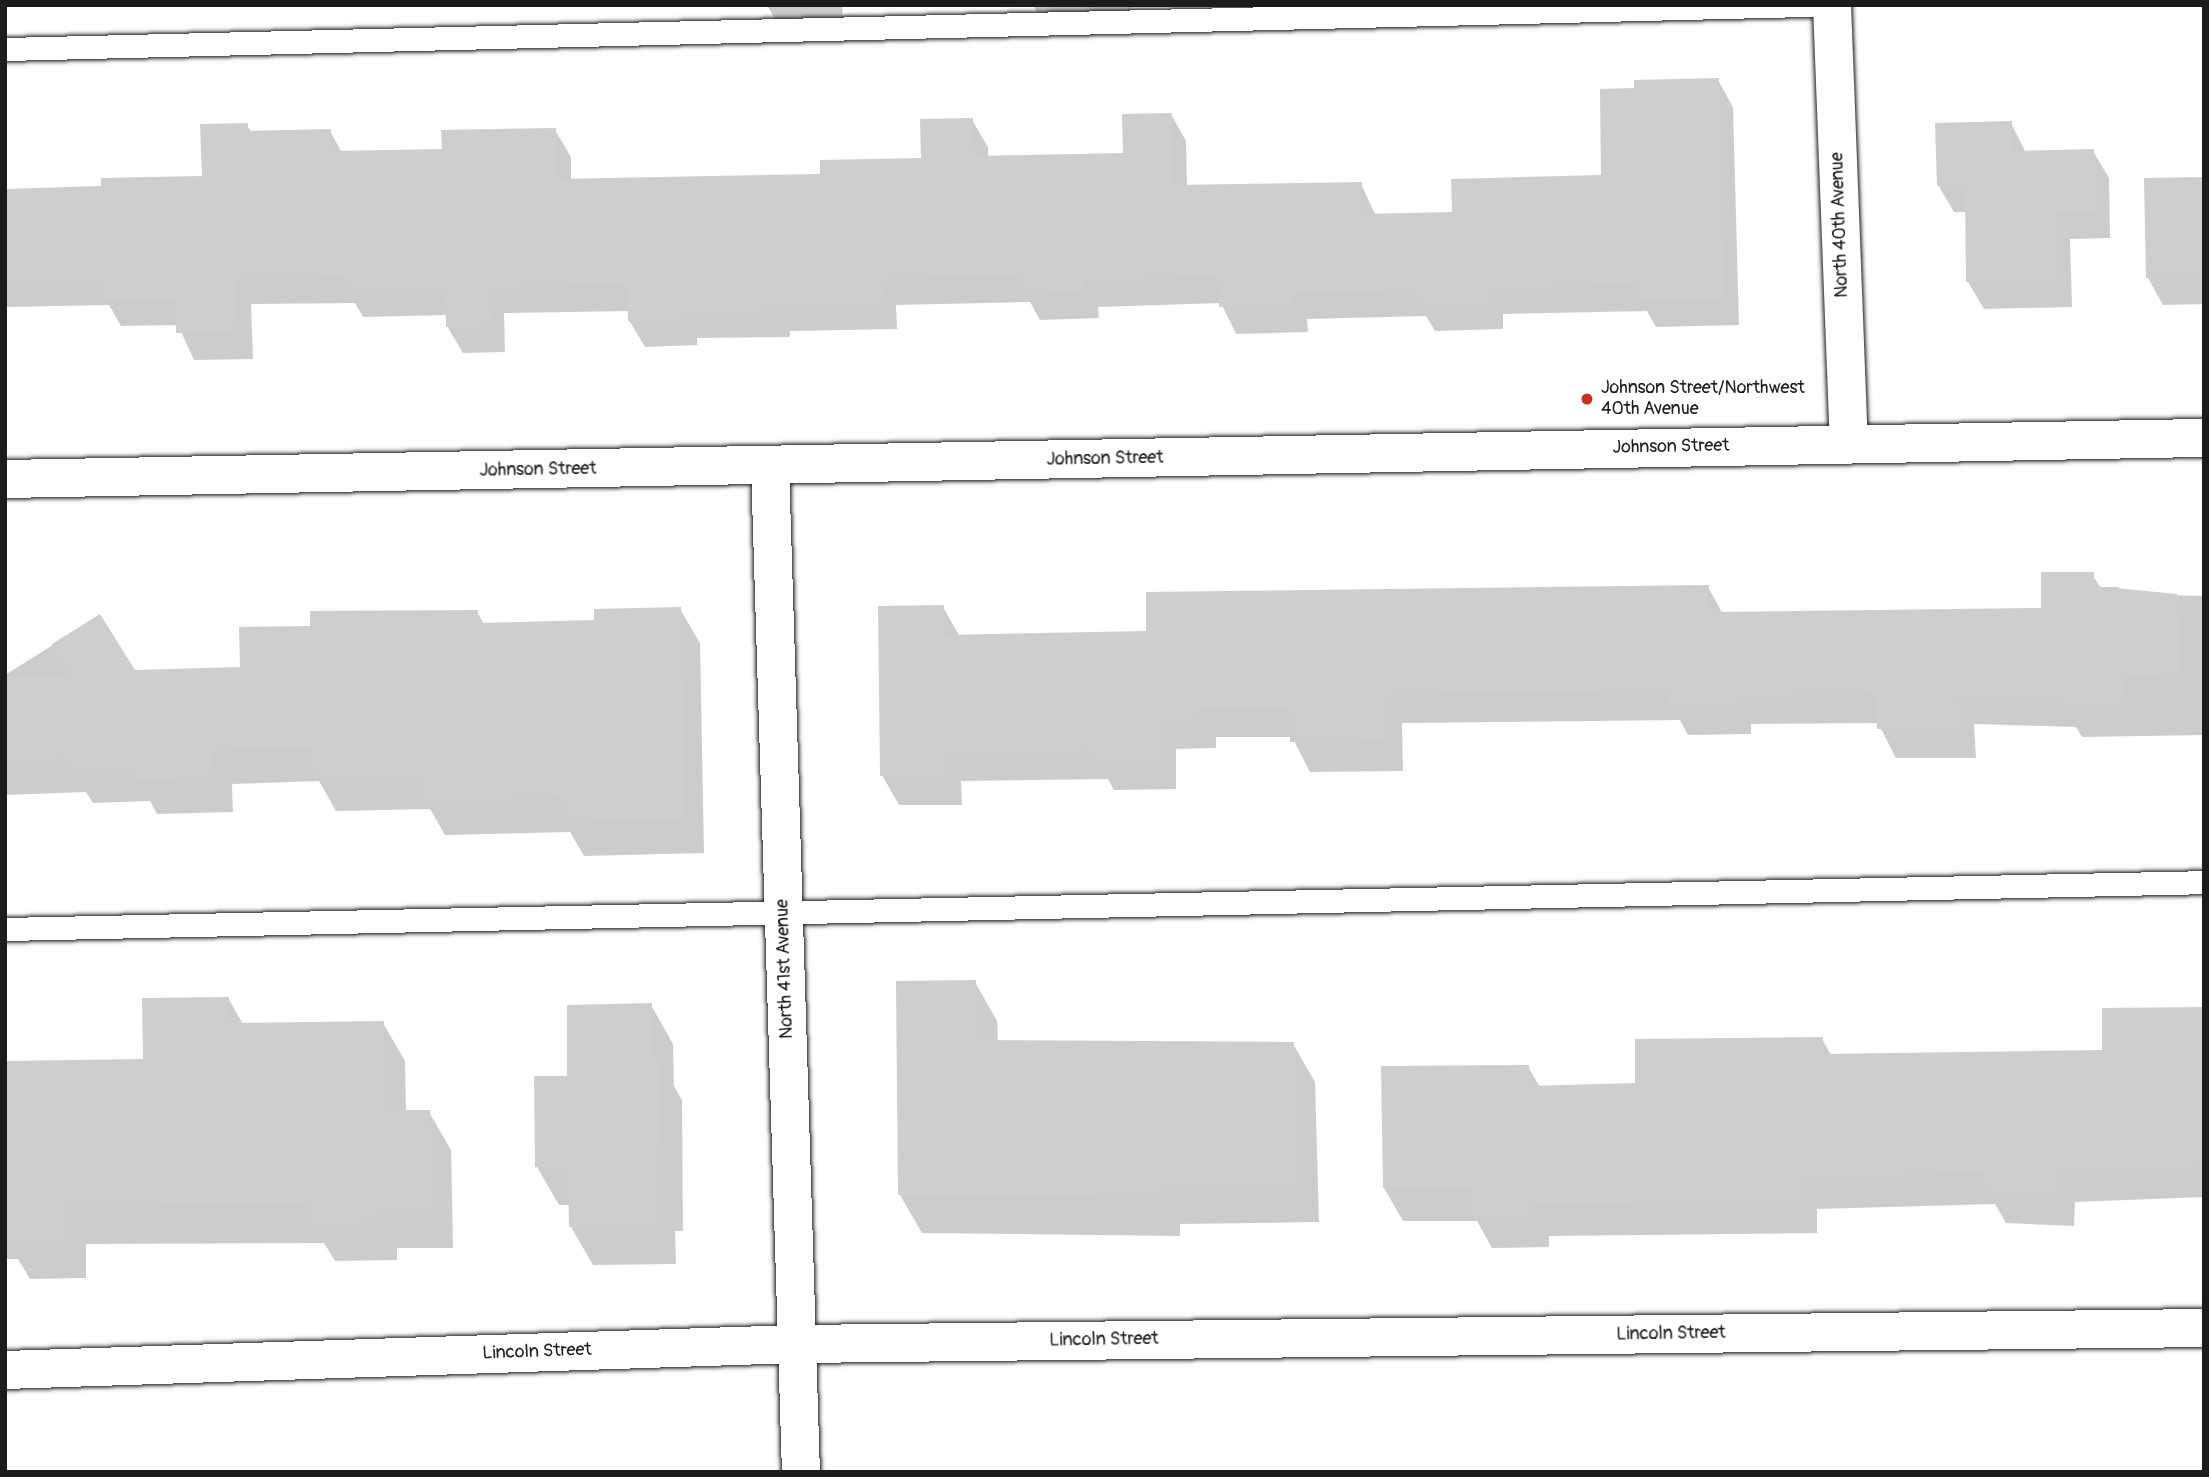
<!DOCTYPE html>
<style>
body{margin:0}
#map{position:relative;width:2209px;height:1477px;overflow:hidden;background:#fff;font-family:Pangolin,sans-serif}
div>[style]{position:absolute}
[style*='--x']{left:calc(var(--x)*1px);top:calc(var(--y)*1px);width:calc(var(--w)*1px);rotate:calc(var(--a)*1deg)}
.shadow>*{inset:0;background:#0003}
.building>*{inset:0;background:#cecece}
.roads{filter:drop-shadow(0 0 2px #1c1c1c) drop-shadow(0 0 2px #1c1c1c)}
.service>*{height:23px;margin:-11.5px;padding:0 11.5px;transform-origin:11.5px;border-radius:11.5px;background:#fff}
.minor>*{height:38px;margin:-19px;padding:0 19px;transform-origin:19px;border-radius:19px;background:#fff}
.tertiary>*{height:38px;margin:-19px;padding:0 19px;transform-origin:19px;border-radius:19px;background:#fff}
.dots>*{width:19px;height:19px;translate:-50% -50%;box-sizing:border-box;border:4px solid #fff;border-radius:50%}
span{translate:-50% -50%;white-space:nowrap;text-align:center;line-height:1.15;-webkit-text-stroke:5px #fff;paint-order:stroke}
.street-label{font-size:18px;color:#1c1c1c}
.poi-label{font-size:18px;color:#1c1c1c}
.left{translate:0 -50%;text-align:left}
.frame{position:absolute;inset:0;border:7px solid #1c1c1c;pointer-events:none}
</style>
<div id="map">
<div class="shadow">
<div style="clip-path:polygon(767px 5px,842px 5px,843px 27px,781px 29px)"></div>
<div style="clip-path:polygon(1033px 5px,1131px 5px,1131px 25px,1045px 27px)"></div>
<div style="clip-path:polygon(1718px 80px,1733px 107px,1739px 325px,1656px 327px,1647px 311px,1503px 314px,1503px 329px,1435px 331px,1426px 316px,1307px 319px,1308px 332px,1236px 334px,1221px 303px,1098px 307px,1099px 318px,1040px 320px,1030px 302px,896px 305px,897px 329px,790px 331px,790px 337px,697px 338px,697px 345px,645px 347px,629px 320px,629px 311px,504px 313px,505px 352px,463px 353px,447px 326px,447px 315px,363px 317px,355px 303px,251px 304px,253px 359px,194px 360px,178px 325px,121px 326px,109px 305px,5px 307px,5px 191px,103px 188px,203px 178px,247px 125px,251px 132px,330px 131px,342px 153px,443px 151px,555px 130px,571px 157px,571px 181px,822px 176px,923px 160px,972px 120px,988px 147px,988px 157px,1125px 155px,1171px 114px,1186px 141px,1187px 187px,1361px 184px,1376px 216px,1453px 214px,1603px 177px,1636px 89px)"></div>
<div style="clip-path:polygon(2011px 123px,2026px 153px,2093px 151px,2109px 178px,2110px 238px,2070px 239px,2072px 307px,1984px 309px,1968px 282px,1967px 212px,1954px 212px,1938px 185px)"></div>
<div style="clip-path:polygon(2204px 179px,2204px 304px,2163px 305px,2148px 278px)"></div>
<div style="clip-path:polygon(2092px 574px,2100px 587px,2119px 587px,2123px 594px,2204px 596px,2204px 735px,2082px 737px,2076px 727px,1974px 724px,1976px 758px,1896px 758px,1878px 723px,1751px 724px,1751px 734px,1688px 735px,1680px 720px,1402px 723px,1403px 771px,1310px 772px,1292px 737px,1216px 737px,1216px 748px,1176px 749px,1176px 789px,1114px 790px,1108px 779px,961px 781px,962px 805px,899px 805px,882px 775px,943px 607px,960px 637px,1148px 633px,1708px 587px,1723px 614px,2043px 610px)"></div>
<div style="clip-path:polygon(680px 609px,700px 643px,704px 853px,584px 856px,570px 832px,445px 835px,430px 809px,336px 811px,319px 781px,232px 784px,233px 812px,157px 814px,150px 801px,93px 803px,86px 792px,5px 795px,5px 675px,99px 616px,134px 672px,242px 669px,311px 628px,477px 612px,484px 624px,596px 621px)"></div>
<div style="clip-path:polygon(975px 982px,997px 1021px,998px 1042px,1293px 1044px,1315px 1082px,1319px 1222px,1180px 1224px,1180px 1236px,922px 1233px,900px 1195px)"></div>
<div style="clip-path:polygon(228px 998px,243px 1024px,383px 1023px,405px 1061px,406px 1112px,429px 1112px,451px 1150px,453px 1248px,397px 1248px,397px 1260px,335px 1261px,324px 1243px,86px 1244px,86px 1278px,30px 1279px,18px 1259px,5px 1259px,5px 1063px,145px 1061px)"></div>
<div style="clip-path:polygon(651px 1005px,673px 1044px,674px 1086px,682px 1100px,683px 1231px,675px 1231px,676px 1264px,593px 1265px,571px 1227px,571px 1205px,559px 1205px,537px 1167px,569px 1077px)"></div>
<div style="clip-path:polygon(2204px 1008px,2204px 1197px,2075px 1202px,2074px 1226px,2006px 1223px,1995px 1204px,1817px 1209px,1817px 1233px,1549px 1236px,1549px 1247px,1492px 1248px,1477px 1221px,1403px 1221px,1384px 1188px,1383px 1068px,1528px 1067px,1540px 1087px,1637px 1085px,1822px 1039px,1831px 1055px,2104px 1052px)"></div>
</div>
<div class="building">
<div style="clip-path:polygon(1719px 78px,1724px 299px,1639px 301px,1638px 284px,1488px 288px,1488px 303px,1418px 304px,1417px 290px,1293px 293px,1294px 305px,1219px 307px,1218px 276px,1084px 280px,1085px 292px,1023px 294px,1023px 276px,882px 278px,883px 303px,776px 304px,776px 310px,682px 312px,682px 319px,628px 321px,627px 284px,490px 287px,491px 326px,446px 327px,445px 289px,346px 291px,346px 277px,237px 278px,238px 332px,176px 333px,176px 299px,104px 300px,103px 278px,5px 280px,5px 189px,101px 186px,101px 178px,202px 176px,200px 124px,248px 123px,248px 131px,331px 129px,331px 151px,442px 149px,441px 130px,556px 128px,557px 179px,820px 174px,820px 160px,921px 158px,920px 119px,973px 118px,974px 156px,1123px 153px,1122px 114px,1172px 113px,1173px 185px,1362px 182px,1362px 214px,1452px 212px,1451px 179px,1601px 175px,1600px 89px,1634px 88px,1634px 80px)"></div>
<div style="clip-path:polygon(2012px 121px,2012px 151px,2094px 149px,2096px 212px,2056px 213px,2058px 280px,1966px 282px,1965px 185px,1937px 186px,1935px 123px)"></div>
<div style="clip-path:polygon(2204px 177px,2204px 278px,2146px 278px,2144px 178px)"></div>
<div style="clip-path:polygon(2041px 572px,2094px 572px,2094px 586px,2177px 594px,2182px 678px,2122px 676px,2127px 706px,2063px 707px,2063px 697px,1958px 695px,1959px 729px,1877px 729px,1875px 693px,1735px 695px,1735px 705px,1669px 706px,1669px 690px,1386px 694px,1386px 741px,1290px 742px,1290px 707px,1200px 707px,1200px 718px,1160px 719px,1160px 760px,1095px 760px,1095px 750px,945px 752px,945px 775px,880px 776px,878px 606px,944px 605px,944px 635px,1146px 631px,1146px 592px,1709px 585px,1709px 612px,2041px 608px)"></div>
<div style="clip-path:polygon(681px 607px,685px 819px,562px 822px,562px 797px,423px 801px,422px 775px,314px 777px,313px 747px,213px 750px,214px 778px,135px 780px,135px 767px,71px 769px,71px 758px,5px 760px,5px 677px,71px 676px,52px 644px,100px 614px,135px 670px,240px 667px,239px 627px,310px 626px,310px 611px,478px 610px,478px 623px,594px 620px,594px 609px)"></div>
<div style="clip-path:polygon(976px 980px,977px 1040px,1294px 1042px,1298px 1184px,1159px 1186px,1159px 1198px,898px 1195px,896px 981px)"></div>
<div style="clip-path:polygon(229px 997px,229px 1023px,384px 1021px,385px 1110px,430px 1110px,432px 1210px,376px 1210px,376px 1222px,311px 1223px,310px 1204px,64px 1206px,65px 1240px,5px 1241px,5px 1061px,143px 1059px,142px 998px)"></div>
<div style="clip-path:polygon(652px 1003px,653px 1059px,661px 1059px,662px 1193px,654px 1193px,655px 1226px,569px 1227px,568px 1167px,535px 1167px,534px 1076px,567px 1076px,567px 1005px)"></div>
<div style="clip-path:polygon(2204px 1007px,2204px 1166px,2057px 1169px,2056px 1193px,1985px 1190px,1984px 1172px,1799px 1177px,1799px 1201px,1531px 1204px,1531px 1215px,1472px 1215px,1472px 1188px,1383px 1188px,1381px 1066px,1529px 1065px,1529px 1086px,1635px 1083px,1635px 1039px,1823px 1037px,1823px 1054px,2102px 1050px,2102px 1008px)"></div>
</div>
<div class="roads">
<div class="service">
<div style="--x:5;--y:49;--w:1805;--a:-1.4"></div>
<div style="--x:5;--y:929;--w:2200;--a:-1.22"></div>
</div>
<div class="minor">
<div style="--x:1832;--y:5;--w:439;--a:87.8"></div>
<div style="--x:770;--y:465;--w:1007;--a:88.24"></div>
<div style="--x:5;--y:1370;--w:793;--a:-1.88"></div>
<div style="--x:798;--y:1344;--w:1406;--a:-0.65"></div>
</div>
<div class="tertiary">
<div style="--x:5;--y:479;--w:2199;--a:-1.07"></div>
</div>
</div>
<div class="dots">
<div style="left:1587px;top:399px;background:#c8321e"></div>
</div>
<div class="street-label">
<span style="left:1840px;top:225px;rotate:-92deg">North 40th Avenue</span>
<span style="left:1671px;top:447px;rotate:-1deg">Johnson Street</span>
<span style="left:1105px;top:459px;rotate:-1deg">Johnson Street</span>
<span style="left:538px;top:470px;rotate:-1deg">Johnson Street</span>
<span style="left:785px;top:969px;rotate:-92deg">North 41st Avenue</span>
<span style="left:1671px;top:1334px;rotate:-1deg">Lincoln Street</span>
<span style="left:1104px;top:1340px;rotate:-1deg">Lincoln Street</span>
<span style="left:537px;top:1352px;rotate:-2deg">Lincoln Street</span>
</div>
<div class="poi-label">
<span class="left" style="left:1601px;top:399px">Johnson Street/Northwest<br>40th Avenue</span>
</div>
<div class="frame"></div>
</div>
